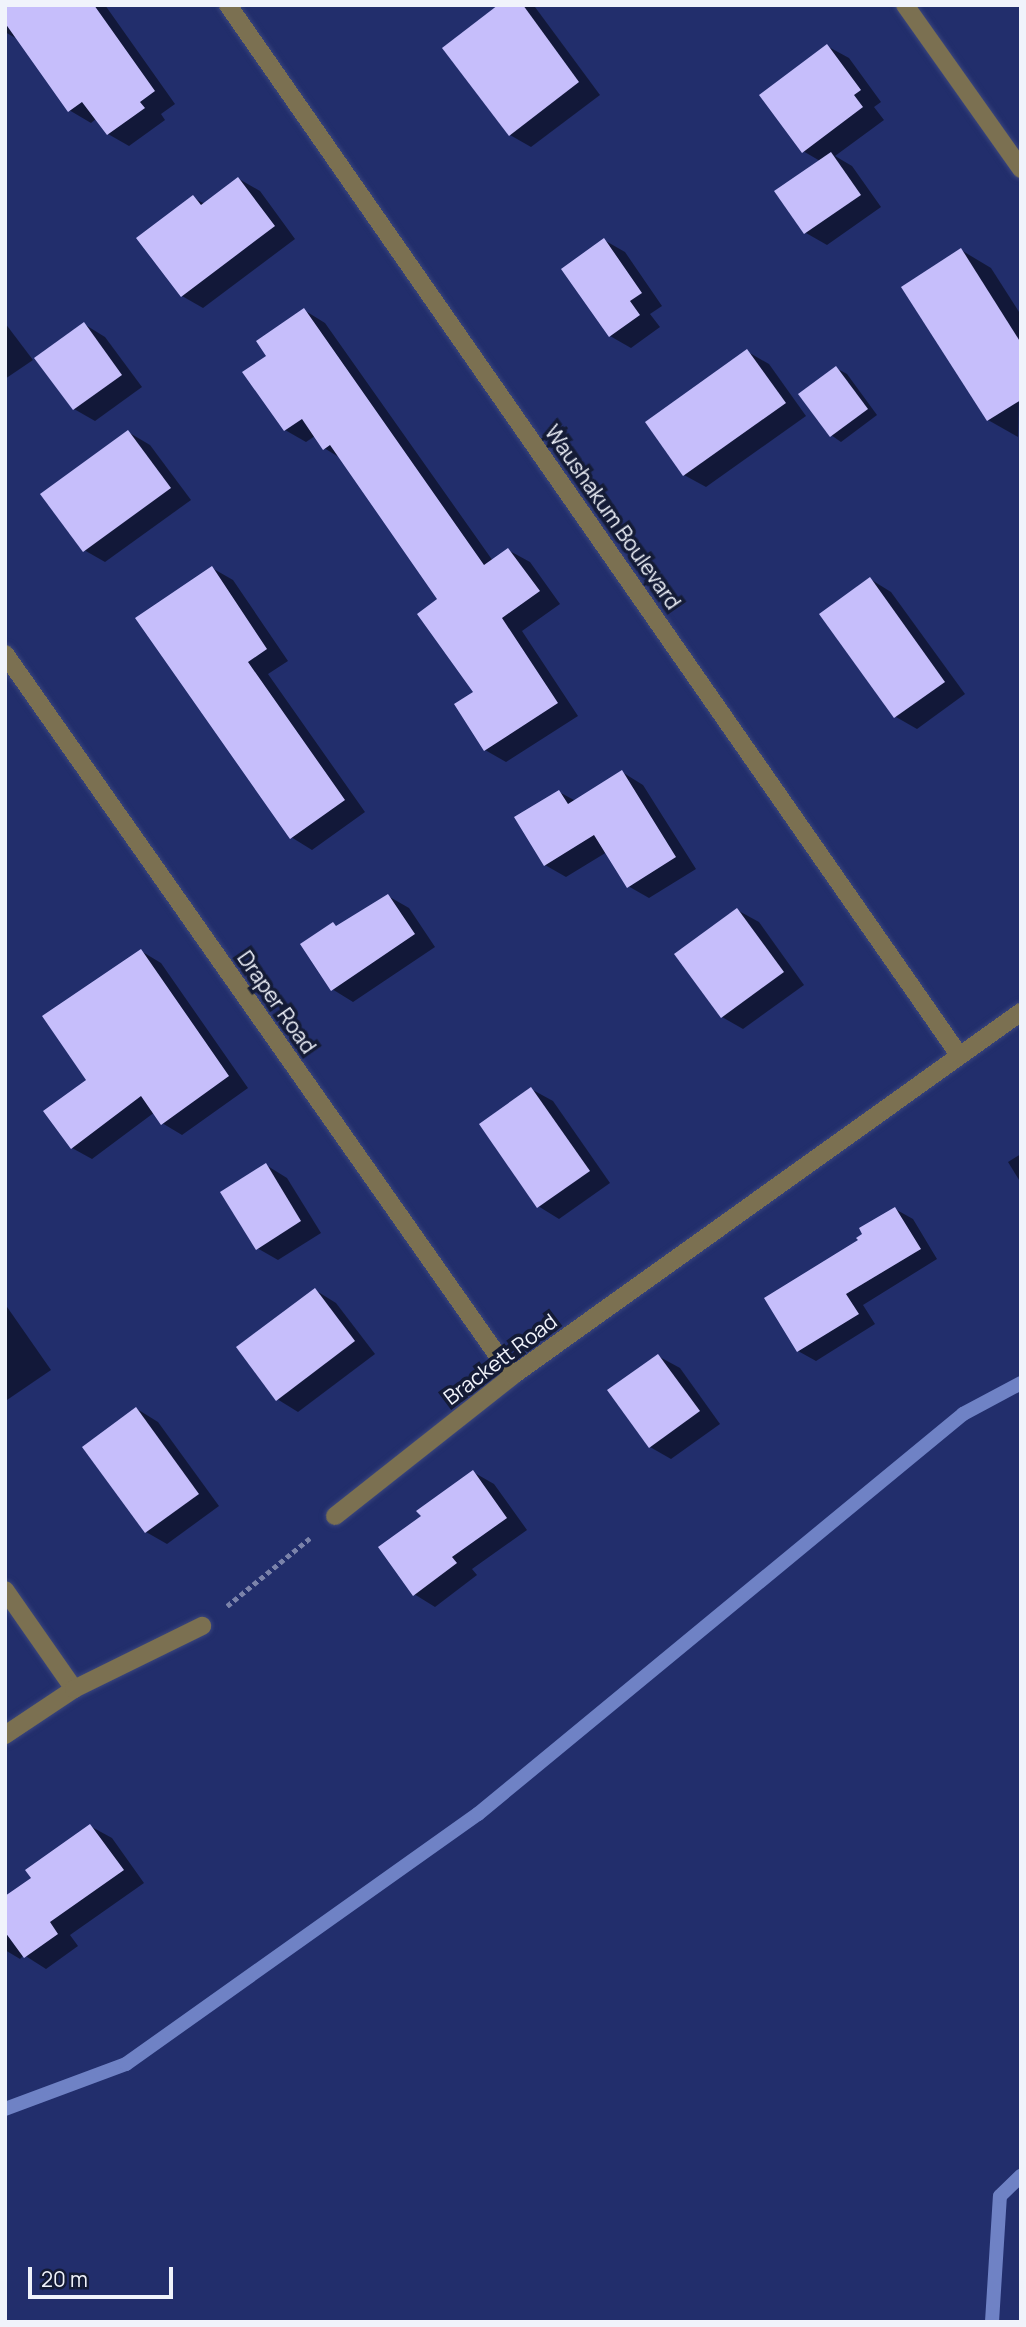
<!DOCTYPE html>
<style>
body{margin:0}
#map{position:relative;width:1026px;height:2327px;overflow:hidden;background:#222e6c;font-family:Manrope,sans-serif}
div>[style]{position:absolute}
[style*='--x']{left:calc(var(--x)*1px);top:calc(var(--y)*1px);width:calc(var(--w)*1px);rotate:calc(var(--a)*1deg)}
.shadow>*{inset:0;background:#0007}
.stream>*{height:14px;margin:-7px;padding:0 7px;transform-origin:7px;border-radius:7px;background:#6f82c5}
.building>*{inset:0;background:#c6befb}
.path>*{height:4.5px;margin-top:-2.25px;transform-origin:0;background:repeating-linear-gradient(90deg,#7b83aa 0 5px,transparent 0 8.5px)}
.roads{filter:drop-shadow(0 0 2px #3b467d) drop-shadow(0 0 2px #3b467d)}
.minor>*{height:18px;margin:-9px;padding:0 9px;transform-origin:9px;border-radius:9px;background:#7b7051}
span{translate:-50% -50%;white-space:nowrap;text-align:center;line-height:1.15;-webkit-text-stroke:7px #141b36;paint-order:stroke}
.street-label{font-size:21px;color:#f0f3fb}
.frame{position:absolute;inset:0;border:7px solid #f0f3fb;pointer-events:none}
.scale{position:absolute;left:28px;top:2267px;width:145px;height:32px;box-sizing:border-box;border:4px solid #f0f3fb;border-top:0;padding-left:9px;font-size:21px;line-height:24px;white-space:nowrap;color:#f0f3fb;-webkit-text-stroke:5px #141b36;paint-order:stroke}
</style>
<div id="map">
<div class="shadow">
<div style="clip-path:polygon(5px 5px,105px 5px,175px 104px,161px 114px,165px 120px,129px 146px,108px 134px,97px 118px,91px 123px,69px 110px,19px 40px,5px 32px)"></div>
<div style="clip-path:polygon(501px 5px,535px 7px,600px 95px,531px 147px,510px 135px)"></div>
<div style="clip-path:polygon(827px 46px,849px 58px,881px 102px,874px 107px,884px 120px,835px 156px,852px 166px,881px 207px,827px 245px,806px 233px,776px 191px,820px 161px,803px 151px)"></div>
<div style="clip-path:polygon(239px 179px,260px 191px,295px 239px,203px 308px,182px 296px,194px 198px,205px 204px)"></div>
<div style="clip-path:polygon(604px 240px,625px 252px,662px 306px,650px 314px,660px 327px,631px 348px,610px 336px)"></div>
<div style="clip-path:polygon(961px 250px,991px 268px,1021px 315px,1018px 437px,988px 420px)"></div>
<div style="clip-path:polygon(304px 310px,325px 323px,493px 561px,508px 550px,530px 562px,560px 604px,522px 631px,578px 716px,506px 762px,485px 750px,475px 692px,439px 600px,342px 459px,324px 448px,315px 436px,306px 442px,285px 430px,268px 356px)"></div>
<div style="clip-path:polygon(5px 323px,33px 360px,5px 379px)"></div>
<div style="clip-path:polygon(84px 324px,105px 337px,142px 387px,95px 421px,74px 409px)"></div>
<div style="clip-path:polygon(748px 352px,769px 364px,806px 416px,706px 487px,684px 475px,647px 423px)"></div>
<div style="clip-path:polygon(836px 368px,847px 374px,877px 415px,841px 442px,831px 435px)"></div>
<div style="clip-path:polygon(128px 432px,150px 445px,191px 500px,105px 562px,84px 550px)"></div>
<div style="clip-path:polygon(212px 568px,233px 580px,288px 661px,268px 674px,365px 812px,312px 850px,291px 837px)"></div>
<div style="clip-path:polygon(870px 579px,891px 592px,965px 694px,917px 729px,896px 717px)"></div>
<div style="clip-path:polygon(622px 772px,643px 785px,696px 869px,649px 898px,628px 886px,607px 852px,566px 877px,545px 865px,559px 792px,576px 801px)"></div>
<div style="clip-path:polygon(388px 896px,409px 908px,435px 947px,353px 1002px,332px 989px,333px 924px,338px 927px)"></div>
<div style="clip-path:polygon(737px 910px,759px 922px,804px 985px,743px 1029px,722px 1017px)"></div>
<div style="clip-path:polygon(141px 951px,161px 963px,248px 1088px,182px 1135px,162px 1123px,155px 1112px,92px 1159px,72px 1148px,88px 1080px)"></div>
<div style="clip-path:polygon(531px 1089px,553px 1101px,610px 1183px,559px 1219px,538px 1206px)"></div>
<div style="clip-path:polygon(1021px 1154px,1021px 1183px,1008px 1162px)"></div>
<div style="clip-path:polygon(266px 1165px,287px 1178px,321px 1233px,278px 1260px,257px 1248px)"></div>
<div style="clip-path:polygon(895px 1209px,913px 1219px,937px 1259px,863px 1305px,875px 1324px,816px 1361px,798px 1351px,860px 1241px)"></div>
<div style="clip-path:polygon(315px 1290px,336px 1303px,375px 1354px,298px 1412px,277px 1399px)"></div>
<div style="clip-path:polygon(5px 1304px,51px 1370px,7px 1400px,5px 1399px)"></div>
<div style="clip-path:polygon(658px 1356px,680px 1368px,720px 1424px,671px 1459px,650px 1447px)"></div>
<div style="clip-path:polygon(137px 1409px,158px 1422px,219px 1506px,167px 1544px,146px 1532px)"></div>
<div style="clip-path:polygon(473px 1472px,494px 1484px,527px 1530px,472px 1569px,477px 1575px,435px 1607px,414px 1594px,423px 1516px)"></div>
<div style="clip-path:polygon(90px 1826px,112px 1838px,144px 1883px,70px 1935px,78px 1946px,46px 1969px,24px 1955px,20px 1959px,5px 1950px,5px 1898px,33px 1879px)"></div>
</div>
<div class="stream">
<div style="--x:5;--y:2109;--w:129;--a:-20.4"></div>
<div style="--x:126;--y:2064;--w:432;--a:-35.4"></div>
<div style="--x:478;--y:1814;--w:629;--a:-39.51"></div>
<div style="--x:963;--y:1414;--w:66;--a:-28.1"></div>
<div style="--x:992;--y:2322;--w:126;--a:-86.4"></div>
<div style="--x:1000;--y:2196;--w:29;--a:-44"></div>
</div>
<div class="building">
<div style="clip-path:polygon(5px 5px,94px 5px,155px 91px,140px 102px,145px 108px,107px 135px,82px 102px,68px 112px,5px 23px)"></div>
<div style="clip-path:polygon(498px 5px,523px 5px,579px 82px,509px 136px,442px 48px)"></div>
<div style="clip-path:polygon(827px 44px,861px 90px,854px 95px,863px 107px,802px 153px,759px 95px)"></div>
<div style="clip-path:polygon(831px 152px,861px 195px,804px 234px,774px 191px)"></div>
<div style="clip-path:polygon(238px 177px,275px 226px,181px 297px,136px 238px,193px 195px,201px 205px)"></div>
<div style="clip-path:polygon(604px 238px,642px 293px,630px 301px,640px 315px,609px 337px,561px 269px)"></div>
<div style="clip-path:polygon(961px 248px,1021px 343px,1021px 400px,987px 421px,901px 287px)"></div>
<div style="clip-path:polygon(304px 308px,484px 565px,508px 548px,540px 591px,502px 618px,558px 703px,484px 751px,454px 704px,473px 692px,417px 614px,437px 599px,330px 445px,323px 450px,302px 419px,284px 431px,242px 372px,266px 356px,256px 341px)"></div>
<div style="clip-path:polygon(84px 322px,122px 375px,73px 410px,34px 358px)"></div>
<div style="clip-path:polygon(747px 349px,786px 403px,683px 476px,645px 422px)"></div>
<div style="clip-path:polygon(836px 366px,868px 409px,830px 437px,798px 394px)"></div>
<div style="clip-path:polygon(128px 430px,171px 488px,83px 552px,40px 494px)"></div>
<div style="clip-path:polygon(212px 566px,267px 649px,248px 662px,345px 800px,290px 839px,135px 618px)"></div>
<div style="clip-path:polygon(870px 577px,945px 682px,894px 718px,819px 614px)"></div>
<div style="clip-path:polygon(622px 770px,676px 857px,627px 888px,594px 835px,544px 866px,514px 817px,559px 790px,568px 804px)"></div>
<div style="clip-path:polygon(388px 894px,415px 934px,331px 991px,300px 944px,333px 922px,336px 926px)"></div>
<div style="clip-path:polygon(737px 908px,784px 972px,721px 1018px,674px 954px)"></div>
<div style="clip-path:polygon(141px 949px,229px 1076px,161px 1125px,141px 1096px,71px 1149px,43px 1111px,86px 1080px,42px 1016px)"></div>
<div style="clip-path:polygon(531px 1087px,590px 1171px,537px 1208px,479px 1124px)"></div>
<div style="clip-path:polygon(266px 1163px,301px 1221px,256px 1250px,220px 1192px)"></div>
<div style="clip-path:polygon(895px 1207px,921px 1249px,846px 1294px,859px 1314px,797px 1352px,764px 1298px,858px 1240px,856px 1238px,862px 1234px,859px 1228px)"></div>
<div style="clip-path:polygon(315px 1288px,355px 1341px,276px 1401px,236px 1347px)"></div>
<div style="clip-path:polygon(658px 1354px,700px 1411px,649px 1448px,607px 1390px)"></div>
<div style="clip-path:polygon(136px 1407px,199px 1494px,145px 1533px,82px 1447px)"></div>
<div style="clip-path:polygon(473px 1470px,507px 1518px,452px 1557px,457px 1563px,413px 1596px,378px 1547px,421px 1516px,416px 1511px)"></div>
<div style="clip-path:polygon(90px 1824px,124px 1870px,50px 1922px,58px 1934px,24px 1958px,5px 1932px,5px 1896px,31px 1878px,25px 1870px)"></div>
</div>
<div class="path">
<div style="--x:227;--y:1606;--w:107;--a:-39.3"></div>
</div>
<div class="roads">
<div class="minor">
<div style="--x:228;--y:5;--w:1279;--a:55.15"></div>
<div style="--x:905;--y:5;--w:201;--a:54.7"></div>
<div style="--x:5;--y:654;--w:882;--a:54.92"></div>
<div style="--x:335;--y:1516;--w:226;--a:-38.3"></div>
<div style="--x:512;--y:1376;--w:626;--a:-35.57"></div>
<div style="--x:5;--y:1590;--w:121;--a:55.1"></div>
<div style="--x:5;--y:1735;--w:83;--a:-33.7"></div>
<div style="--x:74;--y:1689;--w:143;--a:-26.2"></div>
</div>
</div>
<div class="street-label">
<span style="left:613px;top:517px;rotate:55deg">Waushakum Boulevard</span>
<span style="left:277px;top:1002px;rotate:55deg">Draper Road</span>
<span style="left:500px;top:1359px;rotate:-37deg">Brackett Road</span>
</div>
<div class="frame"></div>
<div class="scale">20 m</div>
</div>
